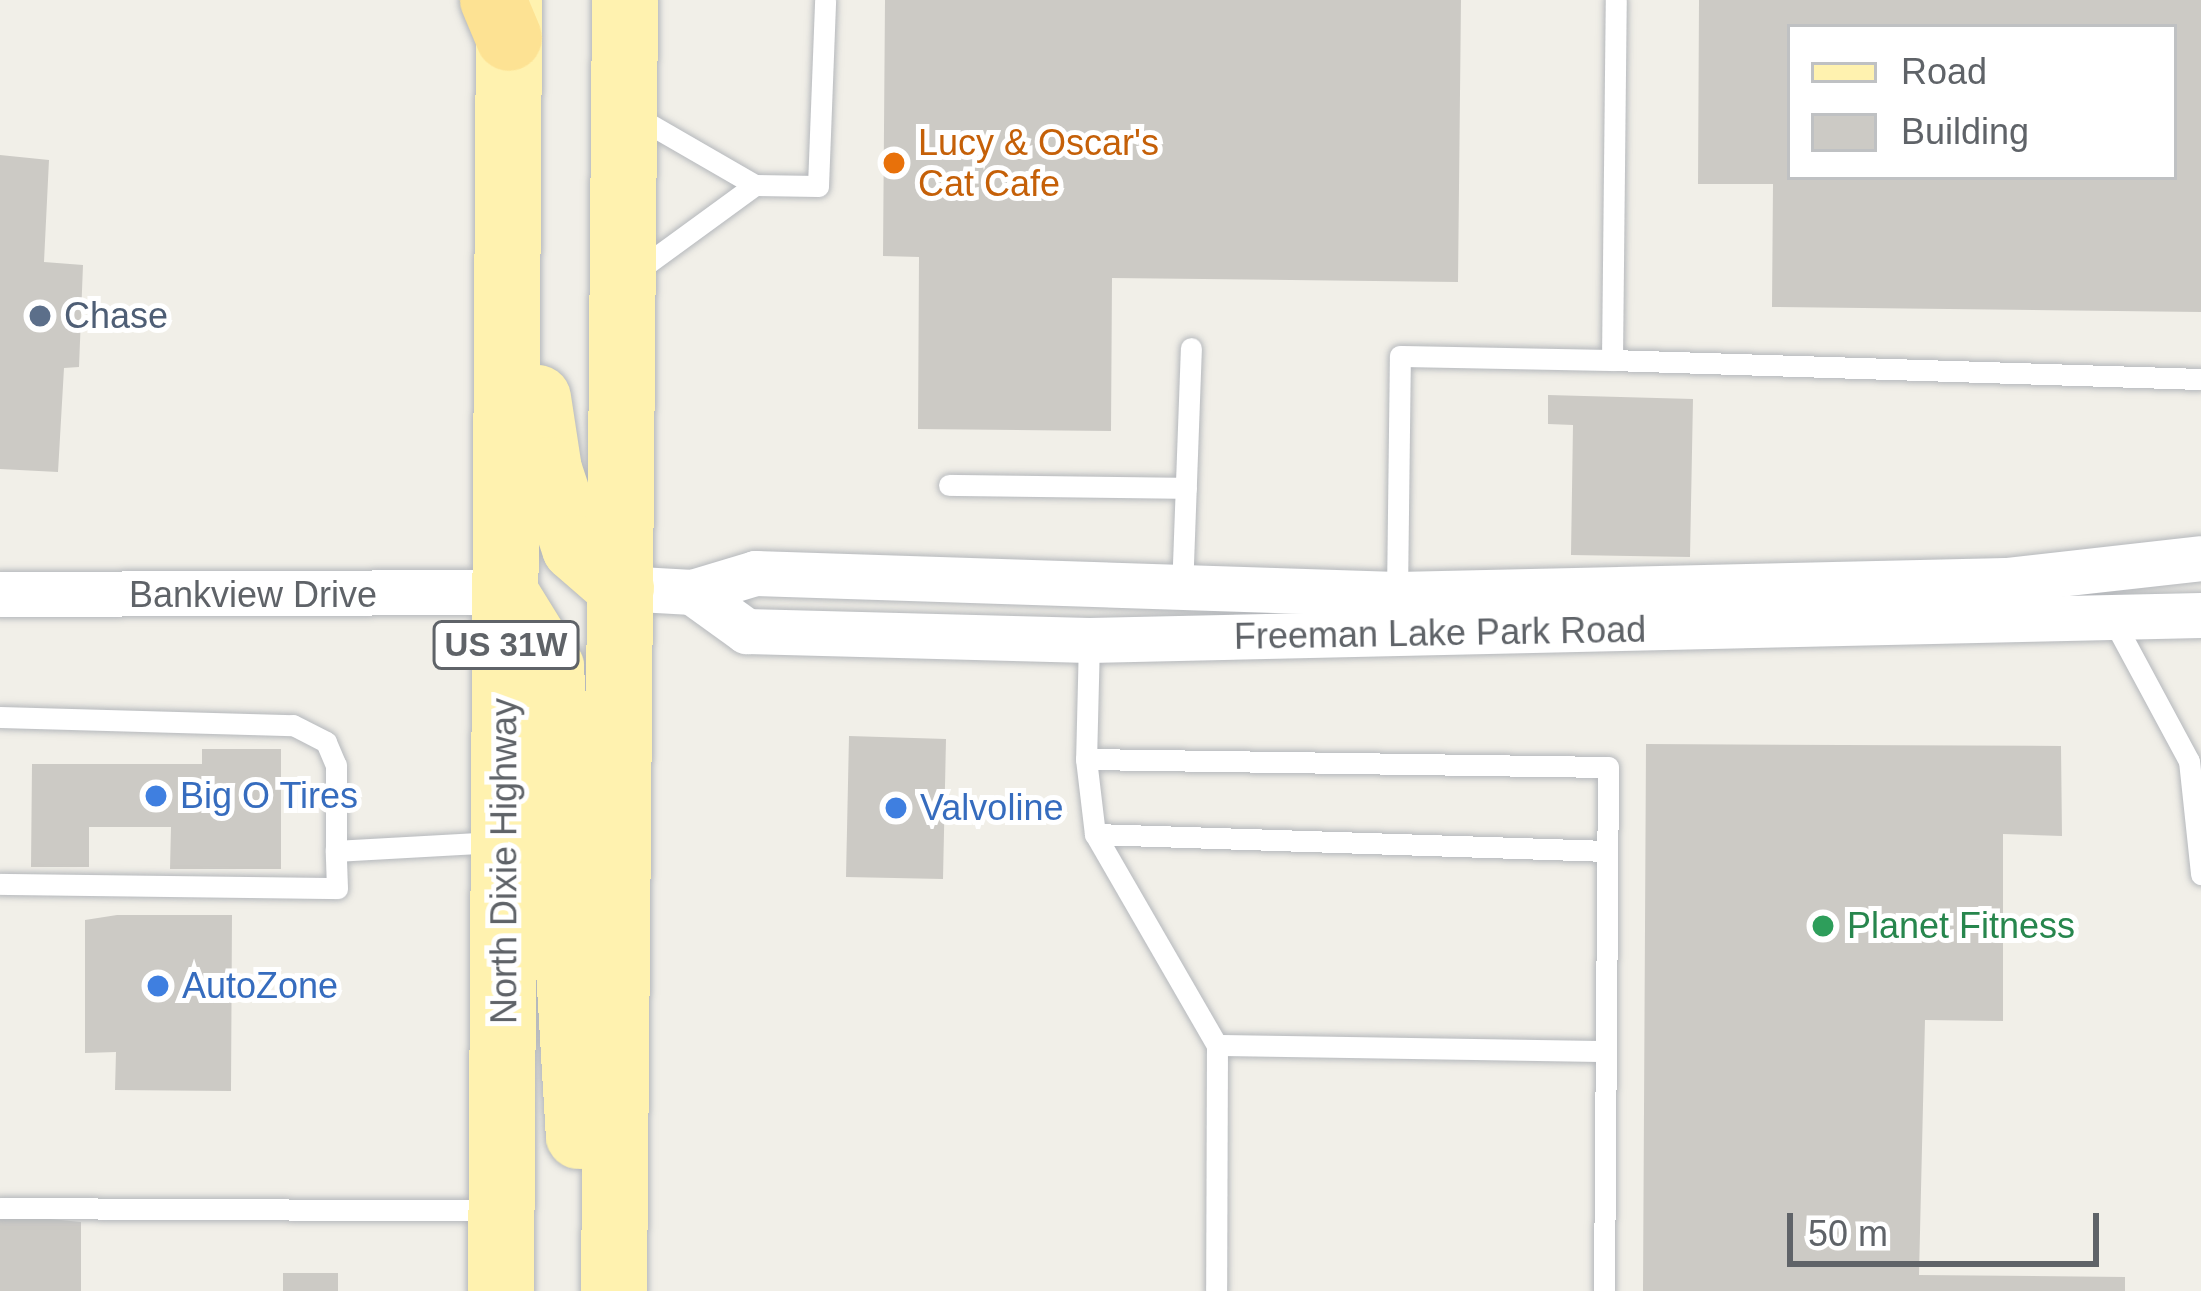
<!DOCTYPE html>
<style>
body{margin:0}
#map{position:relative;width:2201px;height:1291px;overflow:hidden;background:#f1efe8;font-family:Arial,sans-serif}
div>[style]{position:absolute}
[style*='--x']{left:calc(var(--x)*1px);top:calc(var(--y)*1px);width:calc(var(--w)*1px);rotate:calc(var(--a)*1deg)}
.building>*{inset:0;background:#cccac5}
.roads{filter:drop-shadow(0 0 3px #b5b8bc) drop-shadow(0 0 3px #b5b8bc)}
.lane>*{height:21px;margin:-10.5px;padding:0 10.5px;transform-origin:10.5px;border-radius:10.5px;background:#fff}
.street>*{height:45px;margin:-22.5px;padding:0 22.5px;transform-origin:22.5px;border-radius:22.5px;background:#fff}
.primary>*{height:66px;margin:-33px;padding:0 33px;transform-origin:33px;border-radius:33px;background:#fff2af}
.highway>*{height:66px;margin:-33px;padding:0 33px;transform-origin:33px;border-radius:33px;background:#fde293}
.dots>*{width:33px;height:33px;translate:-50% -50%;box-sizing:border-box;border:6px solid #fff;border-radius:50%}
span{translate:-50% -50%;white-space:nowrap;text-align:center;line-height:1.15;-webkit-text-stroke:10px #fff;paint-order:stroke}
.shield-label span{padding:3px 9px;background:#fff;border:3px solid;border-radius:9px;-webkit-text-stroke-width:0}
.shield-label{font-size:33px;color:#5f6368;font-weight:700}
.food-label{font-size:36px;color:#c56008}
.left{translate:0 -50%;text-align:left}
.service-label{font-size:36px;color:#4e5e75}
.street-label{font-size:36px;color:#5f6368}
.shop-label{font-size:36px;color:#366cbe}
.leisure-label{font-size:36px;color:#27864d}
.legend{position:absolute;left:1787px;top:24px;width:390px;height:156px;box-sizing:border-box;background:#fff;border:3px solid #bfc1c3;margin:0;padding:15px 21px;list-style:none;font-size:36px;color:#5f6368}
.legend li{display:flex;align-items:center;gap:24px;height:60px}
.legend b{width:60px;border:3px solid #bfc1c3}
.scale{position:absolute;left:1787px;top:1213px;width:312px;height:54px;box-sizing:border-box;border:6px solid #5f6368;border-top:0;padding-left:15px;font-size:36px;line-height:42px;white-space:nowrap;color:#5f6368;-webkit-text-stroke:9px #fff;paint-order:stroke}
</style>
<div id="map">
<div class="building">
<div style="clip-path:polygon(885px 0,1461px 0,1458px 282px,1112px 278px,1111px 431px,918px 429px,919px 257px,883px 256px)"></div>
<div style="clip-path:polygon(evenodd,1699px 0,2201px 0,2201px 312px,1772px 307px,1773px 184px,1698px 184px,1699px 0,1790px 27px,2174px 27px,2174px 177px,1790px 177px,1790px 27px)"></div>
<div style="clip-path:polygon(0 155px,49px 160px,44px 262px,83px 265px,79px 367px,64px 368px,58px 472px,0 469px)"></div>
<div style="clip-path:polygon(1548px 395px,1693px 399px,1690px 557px,1571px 555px,1573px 425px,1548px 424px)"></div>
<div style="clip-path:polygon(849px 736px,946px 739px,943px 879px,846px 877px)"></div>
<div style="clip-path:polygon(1646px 744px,2061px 746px,2062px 836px,2003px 834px,2003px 1021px,1925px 1020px,1919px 1275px,2125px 1277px,2125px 1291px,1643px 1291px)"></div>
<div style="clip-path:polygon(202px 749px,281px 749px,281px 869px,170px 869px,171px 827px,89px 827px,89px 867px,31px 867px,32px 764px,202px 764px)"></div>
<div style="clip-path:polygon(117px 915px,232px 915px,231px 1091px,115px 1090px,116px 1052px,85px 1053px,85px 920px)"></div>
<div style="clip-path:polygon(0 1214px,81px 1222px,81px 1291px,0 1291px)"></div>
<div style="clip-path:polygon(283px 1273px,338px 1273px,338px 1291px,283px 1291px)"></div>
</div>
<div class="roads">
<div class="lane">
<div style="--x:755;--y:185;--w:63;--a:0.9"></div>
<div style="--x:818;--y:186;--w:186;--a:-87.8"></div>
<div style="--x:633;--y:274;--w:151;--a:-36.1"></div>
<div style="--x:755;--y:185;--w:136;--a:-150"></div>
<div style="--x:1612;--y:360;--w:589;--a:1.85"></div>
<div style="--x:949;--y:485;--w:237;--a:0.7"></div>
<div style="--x:1182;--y:591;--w:243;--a:-87.9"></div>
<div style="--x:1397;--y:594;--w:238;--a:-89.3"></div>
<div style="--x:1400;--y:356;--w:212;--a:1.1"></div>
<div style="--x:1612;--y:360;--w:360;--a:-89.4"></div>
<div style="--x:2113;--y:620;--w:160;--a:61.7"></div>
<div style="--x:2189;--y:761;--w:114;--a:83.9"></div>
<div style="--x:1089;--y:640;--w:119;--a:91.4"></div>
<div style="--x:1086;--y:759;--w:76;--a:83.2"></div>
<div style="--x:1095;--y:834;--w:244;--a:60"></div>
<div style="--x:1217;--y:1045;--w:246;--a:90.2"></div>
<div style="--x:0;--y:717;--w:293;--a:1.6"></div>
<div style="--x:293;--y:725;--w:37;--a:27"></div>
<div style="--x:326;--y:742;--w:25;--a:67"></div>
<div style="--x:336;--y:765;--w:86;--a:90"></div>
<div style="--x:336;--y:851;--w:163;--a:-3.2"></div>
<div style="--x:1086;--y:759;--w:522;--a:0.88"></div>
<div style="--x:1608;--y:767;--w:524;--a:90.44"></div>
<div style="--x:1095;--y:834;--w:512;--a:1.9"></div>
<div style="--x:0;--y:884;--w:337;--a:0.7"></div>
<div style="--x:337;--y:888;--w:37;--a:-92"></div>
<div style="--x:1217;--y:1045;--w:388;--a:0.9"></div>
<div style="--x:0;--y:1208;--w:497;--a:0.3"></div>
</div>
<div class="street">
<div style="--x:621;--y:588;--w:71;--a:3.2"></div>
<div style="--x:692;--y:592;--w:66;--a:-16.8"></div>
<div style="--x:755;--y:573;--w:642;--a:1.87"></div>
<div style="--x:1397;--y:594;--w:609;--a:-1.32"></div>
<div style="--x:2006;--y:580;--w:196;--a:-6.4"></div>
<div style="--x:692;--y:592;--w:67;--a:35.8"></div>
<div style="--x:746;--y:631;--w:343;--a:1.5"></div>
<div style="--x:1089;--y:640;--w:1112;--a:-1.29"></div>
<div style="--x:0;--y:594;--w:506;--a:-0.23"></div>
</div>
<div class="primary">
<div style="--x:538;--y:398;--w:73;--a:81.3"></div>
<div style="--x:549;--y:470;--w:82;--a:71.6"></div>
<div style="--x:575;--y:548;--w:61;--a:41"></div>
<div style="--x:509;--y:599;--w:80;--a:58.3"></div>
<div style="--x:551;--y:667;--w:470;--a:86.6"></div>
<div style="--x:501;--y:1291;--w:1291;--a:-89.64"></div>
<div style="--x:614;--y:1291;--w:1291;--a:-89.51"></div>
</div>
<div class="highway">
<div style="--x:493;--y:0;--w:41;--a:67.2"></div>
</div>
</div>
<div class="dots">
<div style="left:894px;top:163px;background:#e8710a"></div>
<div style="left:40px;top:316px;background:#5c6f8a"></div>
<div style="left:156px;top:796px;background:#3f7fe0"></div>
<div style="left:896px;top:808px;background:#3f7fe0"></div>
<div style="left:1823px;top:926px;background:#2e9e5b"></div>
<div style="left:158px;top:986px;background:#3f7fe0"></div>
</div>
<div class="shield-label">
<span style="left:506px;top:645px">US 31W</span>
</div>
<div class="food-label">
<span class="left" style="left:918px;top:163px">Lucy &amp; Oscar's<br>Cat Cafe</span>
</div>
<div class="service-label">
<span class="left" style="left:64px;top:316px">Chase</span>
</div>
<div class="street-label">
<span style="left:253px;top:595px">Bankview Drive</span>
<span style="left:1440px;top:633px;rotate:-1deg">Freeman Lake Park Road</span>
<span style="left:504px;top:861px;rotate:-90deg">North Dixie Highway</span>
</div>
<div class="shop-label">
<span class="left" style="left:180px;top:796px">Big O Tires</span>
<span class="left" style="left:920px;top:808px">Valvoline</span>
<span class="left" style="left:182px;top:986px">AutoZone</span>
</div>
<div class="leisure-label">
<span class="left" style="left:1847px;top:926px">Planet Fitness</span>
</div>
<ul class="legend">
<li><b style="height:15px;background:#fff2af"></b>Road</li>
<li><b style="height:33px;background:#cccac5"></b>Building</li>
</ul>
<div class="scale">50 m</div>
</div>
